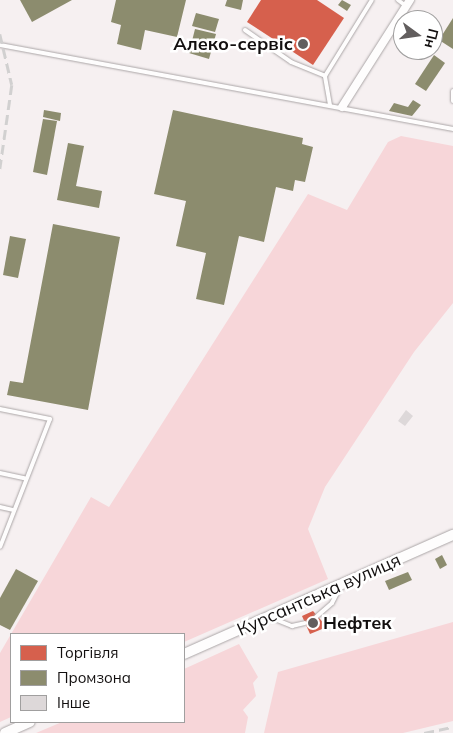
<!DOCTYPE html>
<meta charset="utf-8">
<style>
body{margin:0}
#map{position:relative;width:453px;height:733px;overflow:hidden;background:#f6f0f1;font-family:Mulish,sans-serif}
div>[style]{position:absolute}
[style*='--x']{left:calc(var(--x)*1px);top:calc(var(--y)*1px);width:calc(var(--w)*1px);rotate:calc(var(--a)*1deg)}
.green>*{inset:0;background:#f7d6d9}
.shops>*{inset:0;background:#d6604d}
.industry>*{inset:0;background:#8c8c6e}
.building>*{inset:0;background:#ddd8d9}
.roads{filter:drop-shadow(0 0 1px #aba6a7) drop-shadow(0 0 1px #aba6a7)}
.service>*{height:4px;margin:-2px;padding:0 2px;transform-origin:2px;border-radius:2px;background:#fefdfd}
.minor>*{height:8px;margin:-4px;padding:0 4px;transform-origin:4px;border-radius:4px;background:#fefdfd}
.tertiary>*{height:10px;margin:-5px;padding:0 5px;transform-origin:5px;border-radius:5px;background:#fefdfd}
.rail>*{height:2.5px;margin-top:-1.25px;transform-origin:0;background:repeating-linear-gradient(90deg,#d1d0d0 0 10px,transparent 0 15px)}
.dots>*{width:14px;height:14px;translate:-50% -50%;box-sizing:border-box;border:2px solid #fff;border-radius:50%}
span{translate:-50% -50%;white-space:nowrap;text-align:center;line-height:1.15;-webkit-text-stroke:5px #fff;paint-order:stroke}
.poi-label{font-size:18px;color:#120f0f;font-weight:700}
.right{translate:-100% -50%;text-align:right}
.left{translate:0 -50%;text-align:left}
.street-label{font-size:18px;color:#120f0f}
.legend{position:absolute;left:10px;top:633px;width:175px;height:90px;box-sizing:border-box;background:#fff;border:1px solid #a09f9f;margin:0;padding:6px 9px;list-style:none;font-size:15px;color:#120f0f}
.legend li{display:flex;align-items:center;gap:10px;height:25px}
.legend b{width:25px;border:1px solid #a09f9f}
.north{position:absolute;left:393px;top:10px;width:50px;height:50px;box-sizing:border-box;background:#fff;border:1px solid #a09f9f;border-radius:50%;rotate:104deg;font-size:14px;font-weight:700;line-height:20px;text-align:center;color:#120f0f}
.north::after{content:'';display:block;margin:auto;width:18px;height:22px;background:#625e5e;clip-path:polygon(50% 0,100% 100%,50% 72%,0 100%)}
</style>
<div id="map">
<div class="green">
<div style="clip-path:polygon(401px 136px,453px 146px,453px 303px,414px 352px,325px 487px,308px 529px,328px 579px,184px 642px,184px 634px,11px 634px,11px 717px,0 722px,0 653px,91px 497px,109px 507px,308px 194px,347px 210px,388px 142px)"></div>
<div style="clip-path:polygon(453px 622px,453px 721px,403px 733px,264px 733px,278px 672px)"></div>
<div style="clip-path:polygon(239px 644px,258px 677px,253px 683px,256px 696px,243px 710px,248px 717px,245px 733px,36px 733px,62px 722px,184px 722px,184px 669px)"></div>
</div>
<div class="shops">
<div style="clip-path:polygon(261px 0,317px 0,344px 18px,313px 65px,247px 22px)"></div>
<div style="clip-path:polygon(313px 611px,327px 627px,310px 634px,302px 616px)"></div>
</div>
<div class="industry">
<div style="clip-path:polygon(20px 0,72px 0,32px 22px)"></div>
<div style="clip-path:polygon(116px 0,186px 0,177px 37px,145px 30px,141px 50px,117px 44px,121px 25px,111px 22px)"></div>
<div style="clip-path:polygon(227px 0,243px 0,241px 10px,225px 6px)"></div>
<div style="clip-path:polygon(342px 0,351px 5px,347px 11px,338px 5px)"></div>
<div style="clip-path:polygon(196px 13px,219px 19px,215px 32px,192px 26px)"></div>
<div style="clip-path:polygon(453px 18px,453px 49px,439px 40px)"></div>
<div style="clip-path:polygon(195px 29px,216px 34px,209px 59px,189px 53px)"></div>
<div style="clip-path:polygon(434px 55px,445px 63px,426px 91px,415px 84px)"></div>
<div style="clip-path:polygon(413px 100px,421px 105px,412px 116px,389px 111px,394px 103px,408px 107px)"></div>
<div style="clip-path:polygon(44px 110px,61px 113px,60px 121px,43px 117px)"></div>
<div style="clip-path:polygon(173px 110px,303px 138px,302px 144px,313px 147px,305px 182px,295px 180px,293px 191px,276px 187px,264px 242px,239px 236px,224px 305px,196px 299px,206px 253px,176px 246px,186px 201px,154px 194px)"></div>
<div style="clip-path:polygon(43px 119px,57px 121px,47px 175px,33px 172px)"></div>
<div style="clip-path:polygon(68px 143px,84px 146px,76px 186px,102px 191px,99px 208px,57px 200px)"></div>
<div style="clip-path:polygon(53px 224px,120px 237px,88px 410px,7px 395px,10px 381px,23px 383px)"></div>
<div style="clip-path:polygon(10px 236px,26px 239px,18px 278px,3px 275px)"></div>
<div style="clip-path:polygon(442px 555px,447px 565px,440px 569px,435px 559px)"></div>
<div style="clip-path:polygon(16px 569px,38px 581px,10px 630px,0 625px,0 598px)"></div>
<div style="clip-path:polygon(408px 572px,412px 580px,389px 590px,385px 581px)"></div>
</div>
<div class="building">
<div style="clip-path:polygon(406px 410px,413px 416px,405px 426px,398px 421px)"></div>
</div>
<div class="roads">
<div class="service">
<div style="--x:398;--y:0;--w:10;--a:37"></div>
<div style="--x:245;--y:30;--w:56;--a:34.8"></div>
<div style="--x:291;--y:62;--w:37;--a:22"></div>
<div style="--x:0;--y:45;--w:461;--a:10.5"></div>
<div style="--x:453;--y:91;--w:10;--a:90"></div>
<div style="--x:330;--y:105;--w:29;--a:-100"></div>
<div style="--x:325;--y:76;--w:89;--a:-58.3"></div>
<div style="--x:0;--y:409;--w:51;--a:11.3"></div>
<div style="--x:50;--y:419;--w:137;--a:111.3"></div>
<div style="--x:0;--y:473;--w:25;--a:12"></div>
<div style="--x:0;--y:507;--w:13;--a:13"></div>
<div style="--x:316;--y:617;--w:21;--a:-41"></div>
<div style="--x:332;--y:603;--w:16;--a:-63"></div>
<div style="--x:272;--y:618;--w:22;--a:22"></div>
<div style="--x:292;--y:626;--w:13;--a:-13"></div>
</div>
<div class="minor">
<div style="--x:342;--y:107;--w:127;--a:-57.6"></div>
</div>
<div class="tertiary">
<div style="--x:184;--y:654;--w:294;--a:-23.9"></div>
<div style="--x:5;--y:733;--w:27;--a:-24"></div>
</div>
</div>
<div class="rail">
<div style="--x:0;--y:34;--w:52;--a:76.8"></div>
<div style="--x:12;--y:85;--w:85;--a:98.1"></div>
<div style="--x:424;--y:733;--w:30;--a:-12"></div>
</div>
<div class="dots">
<div style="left:303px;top:44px;background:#625e5e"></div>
<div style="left:313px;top:623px;background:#625e5e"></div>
</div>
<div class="poi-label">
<span class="right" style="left:293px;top:44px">Алеко-сервіс</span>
<span class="left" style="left:323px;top:623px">Нефтек</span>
</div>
<div class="street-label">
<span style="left:319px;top:595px;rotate:-24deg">Курсантська вулиця</span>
</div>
<ul class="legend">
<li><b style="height:14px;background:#d6604d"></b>Торгівля</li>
<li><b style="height:14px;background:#8c8c6e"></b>Промзона</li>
<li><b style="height:14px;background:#ddd8d9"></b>Інше</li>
</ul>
<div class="north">Пн</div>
</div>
